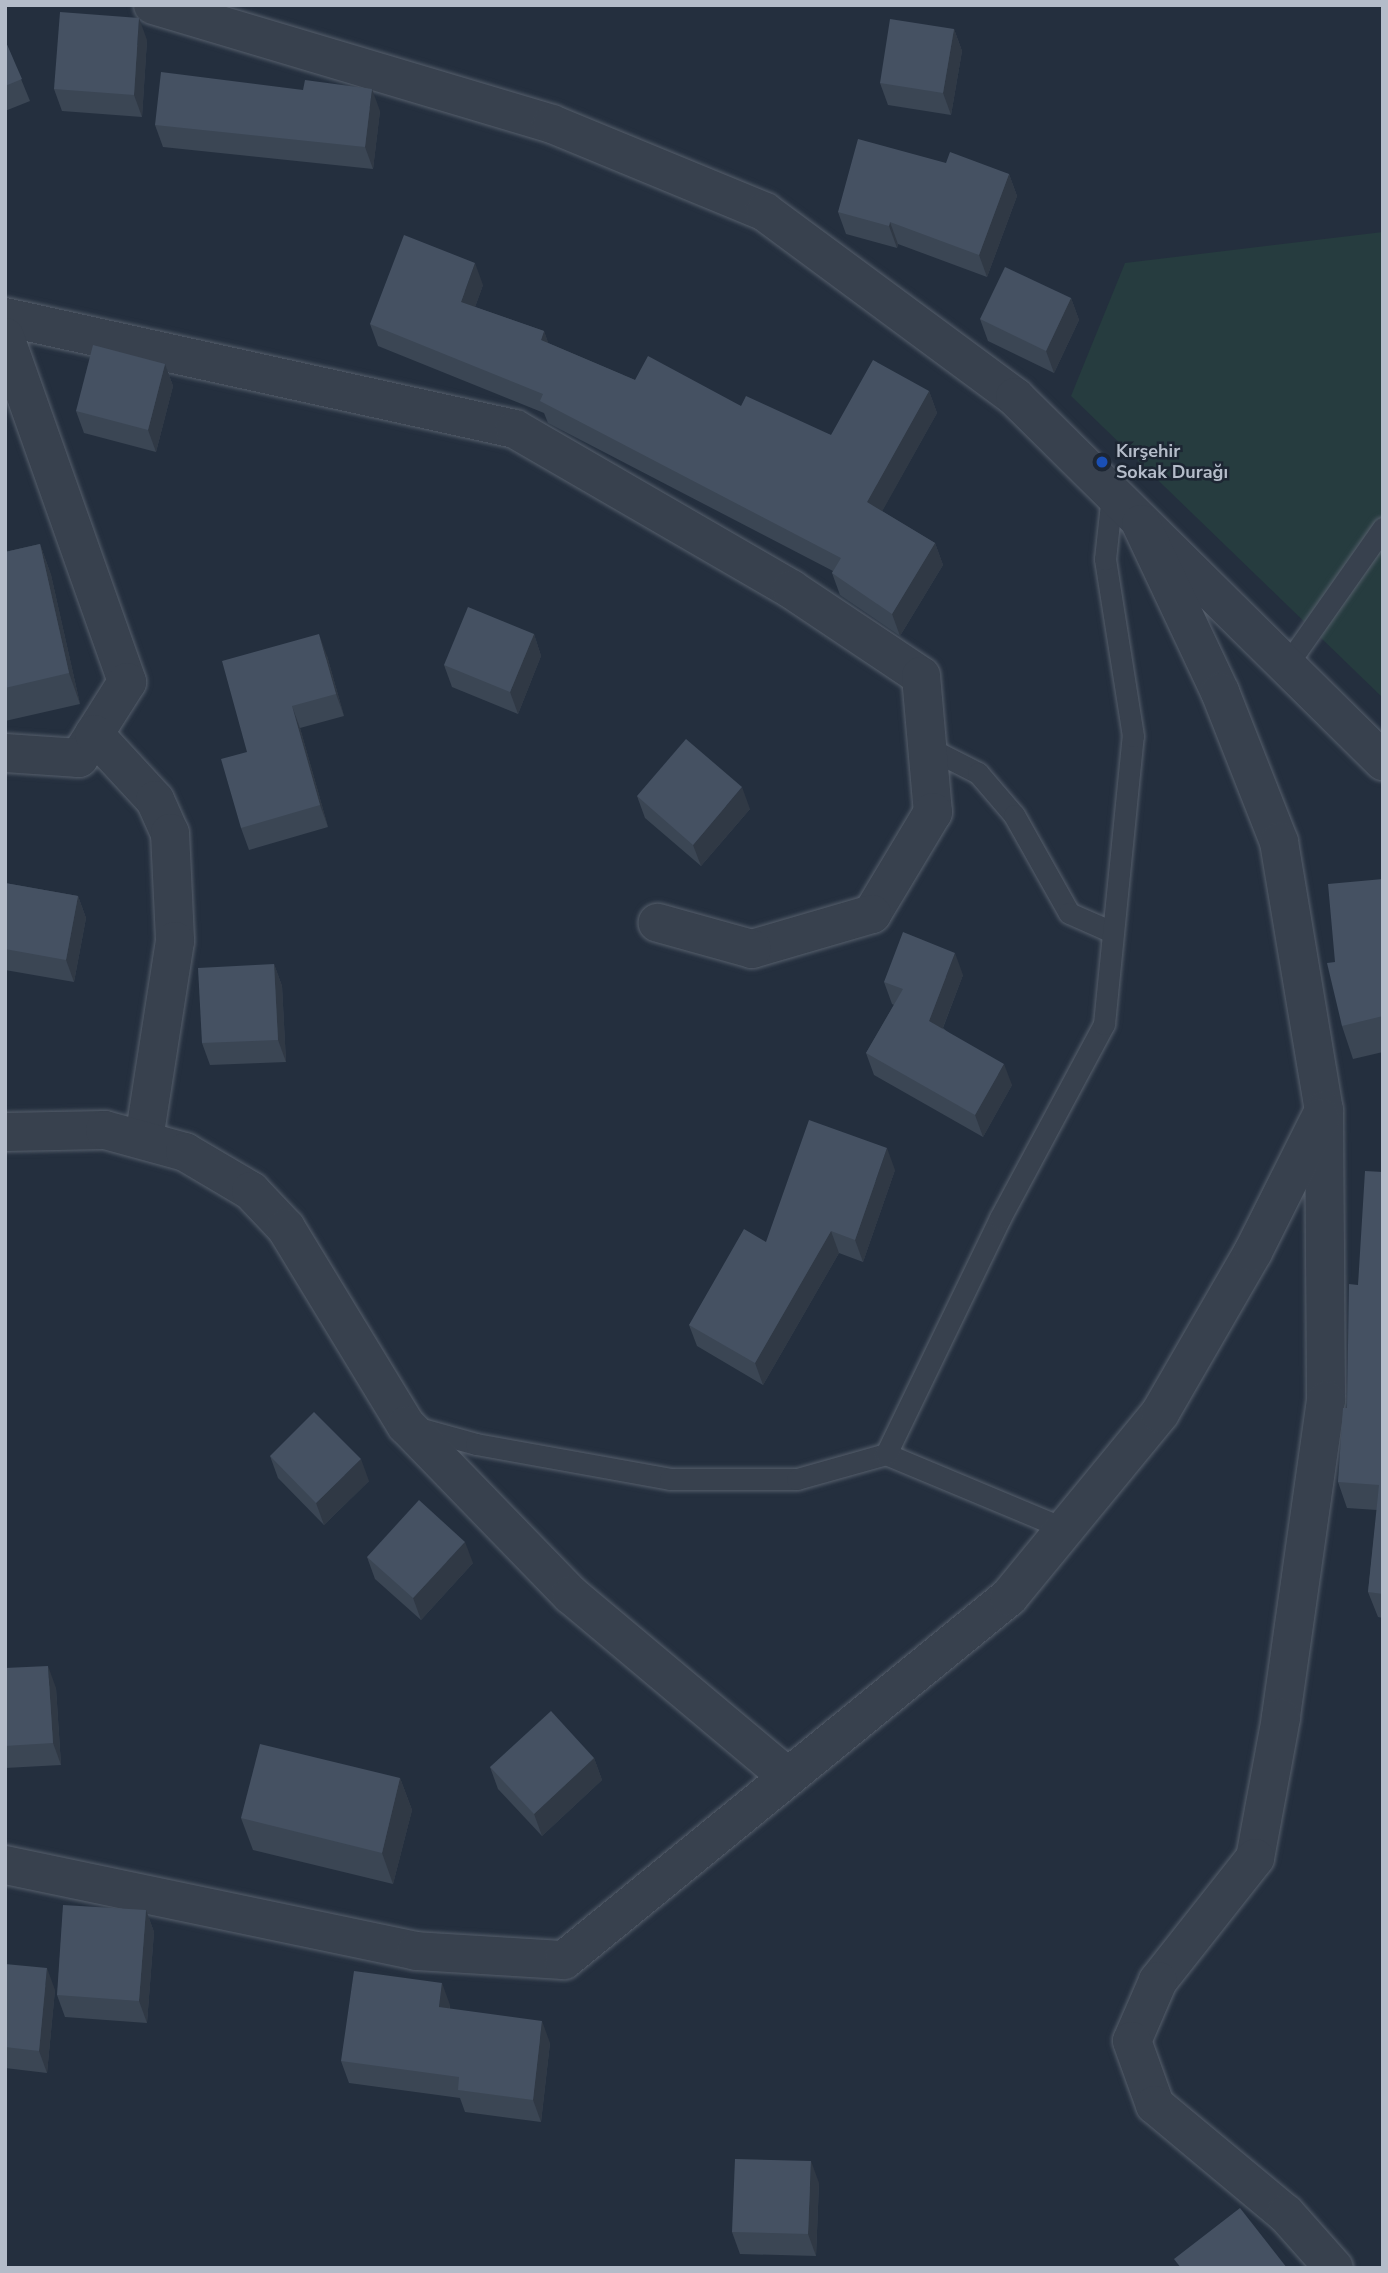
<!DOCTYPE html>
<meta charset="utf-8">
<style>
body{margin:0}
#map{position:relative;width:1388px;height:2273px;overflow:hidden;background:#242f3e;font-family:"Nunito Sans",sans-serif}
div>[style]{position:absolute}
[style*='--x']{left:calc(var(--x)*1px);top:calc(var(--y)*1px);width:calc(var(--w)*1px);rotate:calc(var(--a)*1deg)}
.green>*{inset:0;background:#263c3f}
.roads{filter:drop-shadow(0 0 2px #565f6c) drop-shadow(0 0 2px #565f6c)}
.lane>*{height:21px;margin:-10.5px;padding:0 10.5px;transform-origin:10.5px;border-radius:10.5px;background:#38414e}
.street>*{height:38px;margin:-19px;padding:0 19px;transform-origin:19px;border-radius:19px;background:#38414e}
.wall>*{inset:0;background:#3b4654}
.shaded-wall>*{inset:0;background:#303945}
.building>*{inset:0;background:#455162}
.dots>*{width:19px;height:19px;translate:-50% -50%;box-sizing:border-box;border:4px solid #1d2633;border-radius:50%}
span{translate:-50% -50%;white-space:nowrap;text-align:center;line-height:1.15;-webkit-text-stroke:5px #1d2633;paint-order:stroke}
.poi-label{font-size:18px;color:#b4bcc9;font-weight:700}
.left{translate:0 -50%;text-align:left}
.frame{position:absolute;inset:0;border:7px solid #b4bcc9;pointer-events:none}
</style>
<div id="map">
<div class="green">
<div style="clip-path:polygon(1383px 232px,1383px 698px,1071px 396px,1125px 263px)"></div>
</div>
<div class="roads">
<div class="lane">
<div style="--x:1286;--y:666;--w:169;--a:-54.9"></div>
<div style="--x:927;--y:747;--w:57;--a:27"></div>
<div style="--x:978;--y:773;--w:55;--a:49.4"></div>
<div style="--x:1014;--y:815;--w:112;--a:60.7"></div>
<div style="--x:1069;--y:913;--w:45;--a:23.7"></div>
<div style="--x:415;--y:1427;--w:63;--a:15.6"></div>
<div style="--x:476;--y:1444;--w:197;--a:10.2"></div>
<div style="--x:670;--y:1479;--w:127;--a:0"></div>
<div style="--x:797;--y:1479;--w:92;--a:-15.7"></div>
<div style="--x:886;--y:1454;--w:194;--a:22.7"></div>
<div style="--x:886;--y:1454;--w:262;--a:-64.2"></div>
<div style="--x:1000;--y:1218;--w:220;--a:-61.8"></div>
<div style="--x:1104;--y:1024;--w:289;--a:-84.3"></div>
<div style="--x:1133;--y:736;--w:179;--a:-99"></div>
<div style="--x:1105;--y:559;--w:64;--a:-83.8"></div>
</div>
<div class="street">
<div style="--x:153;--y:5;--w:416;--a:16.6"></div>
<div style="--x:552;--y:124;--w:230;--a:22.4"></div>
<div style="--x:765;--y:212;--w:311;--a:36.5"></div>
<div style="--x:1015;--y:397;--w:518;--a:44.69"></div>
<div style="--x:5;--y:317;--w:522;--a:12.39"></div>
<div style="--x:515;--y:429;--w:319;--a:30.1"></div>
<div style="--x:791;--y:589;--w:156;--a:33.8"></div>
<div style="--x:921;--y:676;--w:137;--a:85"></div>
<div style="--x:933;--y:812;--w:119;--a:120.9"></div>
<div style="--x:872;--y:914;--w:125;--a:163.7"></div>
<div style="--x:752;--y:949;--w:98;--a:-164.5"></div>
<div style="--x:5;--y:337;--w:366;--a:70.5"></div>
<div style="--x:127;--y:682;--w:90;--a:122.3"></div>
<div style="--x:79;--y:758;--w:74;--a:-176.1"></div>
<div style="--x:1141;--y:524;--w:186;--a:64.8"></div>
<div style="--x:1220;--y:692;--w:161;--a:68.5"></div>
<div style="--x:1279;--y:842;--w:272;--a:80.5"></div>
<div style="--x:1324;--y:1110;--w:290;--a:89.6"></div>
<div style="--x:1326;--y:1400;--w:321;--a:98.1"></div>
<div style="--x:1281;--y:1718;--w:142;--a:100.5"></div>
<div style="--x:1255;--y:1858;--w:157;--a:128.3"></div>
<div style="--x:1158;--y:1981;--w:65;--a:113.4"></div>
<div style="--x:1132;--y:2041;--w:68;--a:70.2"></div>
<div style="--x:1155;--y:2105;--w:170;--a:39.8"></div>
<div style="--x:1286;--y:2214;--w:72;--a:48.4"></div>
<div style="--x:94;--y:734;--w:90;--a:47.3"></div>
<div style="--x:155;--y:800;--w:36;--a:66"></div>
<div style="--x:170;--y:833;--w:108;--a:87.3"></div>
<div style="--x:175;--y:941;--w:201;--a:98.9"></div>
<div style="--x:5;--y:1132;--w:100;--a:-1.1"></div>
<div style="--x:105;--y:1130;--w:83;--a:15.4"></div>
<div style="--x:185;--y:1152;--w:77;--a:30.6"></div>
<div style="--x:251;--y:1191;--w:51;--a:46.6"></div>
<div style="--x:286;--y:1228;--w:231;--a:58.7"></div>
<div style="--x:406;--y:1425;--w:237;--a:45.9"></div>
<div style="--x:571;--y:1595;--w:282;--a:40"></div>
<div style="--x:5;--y:1865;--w:420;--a:11.8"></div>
<div style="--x:416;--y:1951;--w:148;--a:3.5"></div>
<div style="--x:564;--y:1960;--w:574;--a:-39.21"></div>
<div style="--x:1009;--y:1597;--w:238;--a:-50.6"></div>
<div style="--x:1160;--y:1413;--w:186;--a:-60"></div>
<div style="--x:1253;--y:1252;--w:150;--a:-63.4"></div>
</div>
</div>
<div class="wall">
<div style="clip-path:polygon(954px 29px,962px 51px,951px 115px,888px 105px,880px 83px)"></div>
<div style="clip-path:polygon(5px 40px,30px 101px,5px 111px)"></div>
<div style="clip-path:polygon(147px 40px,142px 117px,62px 111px,54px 89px)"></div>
<div style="clip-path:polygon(303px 90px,380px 111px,373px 169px,163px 147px,155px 125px)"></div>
<div style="clip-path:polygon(946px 163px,1009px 174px,1017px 196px,987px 277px,898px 244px,897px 248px,846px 234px,838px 212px)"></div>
<div style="clip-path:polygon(483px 285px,475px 307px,544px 331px,548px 343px,635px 380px,741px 406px,831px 435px,929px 391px,937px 413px,882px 511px,935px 543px,943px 565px,900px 636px,840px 595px,832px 573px,833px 571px,548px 423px,544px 413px,378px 346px,370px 324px)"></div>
<div style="clip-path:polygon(1071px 298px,1079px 320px,1054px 373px,988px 341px,980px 319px)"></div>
<div style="clip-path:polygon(165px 364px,173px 386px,156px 452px,84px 433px,76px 411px)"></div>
<div style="clip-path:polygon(40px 544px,51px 575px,80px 704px,5px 721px,5px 552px)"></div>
<div style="clip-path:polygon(534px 634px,541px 656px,518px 714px,452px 687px,444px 665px)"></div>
<div style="clip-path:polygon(327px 656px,344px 716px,300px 728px,328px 827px,249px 850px,241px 828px,247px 752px)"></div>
<div style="clip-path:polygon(637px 796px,750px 809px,701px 866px,645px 818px)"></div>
<div style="clip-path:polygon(1383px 879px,1383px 1052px,1353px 1059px,1342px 1026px,1335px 962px)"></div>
<div style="clip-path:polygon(5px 883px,78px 896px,86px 918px,74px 982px,5px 970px)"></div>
<div style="clip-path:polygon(274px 964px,282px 986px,286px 1062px,210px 1065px,202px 1043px)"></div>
<div style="clip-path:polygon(963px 975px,943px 1028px,1012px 1085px,983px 1137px,874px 1075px,866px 1053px,894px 1005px,892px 1004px,884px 982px)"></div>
<div style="clip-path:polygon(895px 1170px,863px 1262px,839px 1253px,763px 1385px,697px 1346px,689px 1325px,766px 1242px)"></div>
<div style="clip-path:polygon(1383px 1172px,1383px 1618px,1378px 1617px,1368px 1592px,1377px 1510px,1347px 1508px,1338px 1482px,1347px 1408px,1358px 1285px)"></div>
<div style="clip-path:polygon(270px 1456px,369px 1481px,324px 1525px,278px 1478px)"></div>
<div style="clip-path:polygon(367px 1557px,473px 1563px,421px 1620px,375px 1579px)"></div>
<div style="clip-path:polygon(5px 1668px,56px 1688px,61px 1765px,5px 1768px)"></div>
<div style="clip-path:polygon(594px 1758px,602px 1780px,542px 1836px,498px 1789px,490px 1767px)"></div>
<div style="clip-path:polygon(400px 1778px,412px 1810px,393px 1884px,253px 1850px,241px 1818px)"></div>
<div style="clip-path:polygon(146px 1910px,154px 1932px,147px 2023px,65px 2017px,57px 1995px)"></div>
<div style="clip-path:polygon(5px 1964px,55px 1990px,47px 2073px,5px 2068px)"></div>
<div style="clip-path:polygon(450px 2005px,450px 2009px,550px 2043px,541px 2122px,465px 2112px,460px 2098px,349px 2083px,341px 2061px)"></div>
<div style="clip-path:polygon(819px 2183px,816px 2256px,740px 2254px,732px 2232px)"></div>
</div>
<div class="shaded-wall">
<div style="clip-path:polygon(139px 18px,147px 40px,142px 117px,134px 95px)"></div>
<div style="clip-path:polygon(954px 29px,962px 51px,951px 115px,943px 93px)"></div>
<div style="clip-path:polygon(372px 89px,380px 111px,373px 169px,365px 147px)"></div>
<div style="clip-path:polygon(1009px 174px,1017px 196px,987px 277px,979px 255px)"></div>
<div style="clip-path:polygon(890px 222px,898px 244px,897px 248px,889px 226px)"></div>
<div style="clip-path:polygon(475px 263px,483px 285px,469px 324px,461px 302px)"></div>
<div style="clip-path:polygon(1071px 298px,1079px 320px,1054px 373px,1046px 351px)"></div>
<div style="clip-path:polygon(544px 331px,552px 353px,541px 340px)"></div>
<div style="clip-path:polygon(165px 364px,173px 386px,156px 452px,148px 430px)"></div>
<div style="clip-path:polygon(929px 391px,937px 413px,875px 524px,867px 502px)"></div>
<div style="clip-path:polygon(935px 543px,943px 565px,900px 636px,892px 614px)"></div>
<div style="clip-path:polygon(40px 544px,51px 575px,80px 704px,69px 673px)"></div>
<div style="clip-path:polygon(319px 634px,327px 656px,344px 716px,336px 694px)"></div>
<div style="clip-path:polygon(534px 634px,541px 656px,518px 714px,510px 692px)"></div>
<div style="clip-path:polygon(292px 706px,300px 728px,328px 827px,320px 805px)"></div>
<div style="clip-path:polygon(742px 787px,750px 809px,701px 866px,693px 845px)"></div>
<div style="clip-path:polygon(78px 896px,86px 918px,74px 982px,66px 960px)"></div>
<div style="clip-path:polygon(955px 953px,963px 975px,937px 1043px,929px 1021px)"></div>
<div style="clip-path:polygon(274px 964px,282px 986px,286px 1062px,278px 1040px)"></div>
<div style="clip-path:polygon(1004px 1064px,1012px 1085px,983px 1137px,975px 1115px)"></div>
<div style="clip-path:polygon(887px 1148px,895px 1170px,863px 1262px,855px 1240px)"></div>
<div style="clip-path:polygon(831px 1231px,839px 1253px,763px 1385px,755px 1363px)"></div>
<div style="clip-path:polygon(361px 1459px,369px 1481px,324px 1525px,316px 1503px)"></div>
<div style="clip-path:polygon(465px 1542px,473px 1563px,421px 1620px,413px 1598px)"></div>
<div style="clip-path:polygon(48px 1666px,56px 1688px,61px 1765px,53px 1743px)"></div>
<div style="clip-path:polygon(594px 1758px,602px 1780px,542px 1836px,534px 1814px)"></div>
<div style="clip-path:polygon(400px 1778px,412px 1810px,393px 1884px,382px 1853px)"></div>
<div style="clip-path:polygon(146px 1910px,154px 1932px,147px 2023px,139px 2001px)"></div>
<div style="clip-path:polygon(47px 1968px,55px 1990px,47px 2073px,39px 2051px)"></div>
<div style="clip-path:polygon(442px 1983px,450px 2005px,447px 2029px,439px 2007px)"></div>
<div style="clip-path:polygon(542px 2021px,550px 2043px,541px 2122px,533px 2100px)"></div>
<div style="clip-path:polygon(811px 2161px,819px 2183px,816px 2256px,808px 2234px)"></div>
</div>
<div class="building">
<div style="clip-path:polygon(60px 12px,139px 18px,134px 95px,54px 89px)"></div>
<div style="clip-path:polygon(890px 19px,954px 29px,943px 93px,880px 83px)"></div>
<div style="clip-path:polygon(5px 40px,22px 79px,5px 86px)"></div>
<div style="clip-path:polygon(161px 72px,303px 90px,305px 80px,372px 89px,365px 147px,155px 125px)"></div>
<div style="clip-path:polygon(858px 139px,946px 163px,950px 152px,1009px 174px,979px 255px,890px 222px,889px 226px,838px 212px)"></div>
<div style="clip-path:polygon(404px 235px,475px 263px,461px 302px,544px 331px,541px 340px,635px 380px,648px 356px,741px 406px,746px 396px,831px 435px,873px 360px,929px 391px,867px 502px,935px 543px,892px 614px,832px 573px,841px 558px,540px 401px,543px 394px,370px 324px)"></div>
<div style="clip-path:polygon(1005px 267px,1071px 298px,1046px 351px,980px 319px)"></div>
<div style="clip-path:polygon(93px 345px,165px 364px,148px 430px,76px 411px)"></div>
<div style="clip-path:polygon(40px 544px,69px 673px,5px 688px,5px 552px)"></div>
<div style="clip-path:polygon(468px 607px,534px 634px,510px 692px,444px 665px)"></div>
<div style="clip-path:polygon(319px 634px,336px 694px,292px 706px,320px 805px,241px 828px,221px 759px,247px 752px,222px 661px)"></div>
<div style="clip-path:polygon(686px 739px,742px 787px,693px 845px,637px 796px)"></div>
<div style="clip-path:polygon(1383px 879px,1383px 1016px,1342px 1026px,1327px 963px,1335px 962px,1328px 884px)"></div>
<div style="clip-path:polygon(5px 883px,78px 896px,66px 960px,5px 949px)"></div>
<div style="clip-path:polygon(903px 932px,955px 953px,929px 1021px,1004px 1064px,975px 1115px,866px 1053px,903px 989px,884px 982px)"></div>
<div style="clip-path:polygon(274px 964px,278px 1040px,202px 1043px,198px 968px)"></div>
<div style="clip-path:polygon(809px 1120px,887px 1148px,855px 1240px,831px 1231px,755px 1363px,689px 1325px,744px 1229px,766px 1242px)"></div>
<div style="clip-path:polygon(1365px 1171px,1383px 1172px,1383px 1594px,1368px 1592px,1379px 1485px,1338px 1482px,1343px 1408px,1347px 1408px,1349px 1284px,1358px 1285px)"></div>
<div style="clip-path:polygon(314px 1412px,361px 1459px,316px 1503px,270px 1456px)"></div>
<div style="clip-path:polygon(419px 1500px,465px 1542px,413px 1598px,367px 1557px)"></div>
<div style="clip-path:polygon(48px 1666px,53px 1743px,5px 1746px,5px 1668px)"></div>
<div style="clip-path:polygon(551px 1711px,594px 1758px,534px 1814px,490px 1767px)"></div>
<div style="clip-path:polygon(260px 1744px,400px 1778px,382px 1853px,241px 1818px)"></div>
<div style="clip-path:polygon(63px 1905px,146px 1910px,139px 2001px,57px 1995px)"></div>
<div style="clip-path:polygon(5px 1964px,47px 1968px,39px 2051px,5px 2047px)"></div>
<div style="clip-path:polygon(354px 1971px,442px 1983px,439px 2007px,542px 2021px,533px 2100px,458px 2090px,459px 2077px,341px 2061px)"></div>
<div style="clip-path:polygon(735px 2159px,811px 2161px,808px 2234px,732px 2232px)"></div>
<div style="clip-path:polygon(1240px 2208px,1287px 2268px,1181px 2268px,1174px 2259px)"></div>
</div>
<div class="dots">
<div style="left:1102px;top:462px;background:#1a4fb4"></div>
</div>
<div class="poi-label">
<span class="left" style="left:1116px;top:462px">Kırşehir<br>Sokak Durağı</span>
</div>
<div class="frame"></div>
</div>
